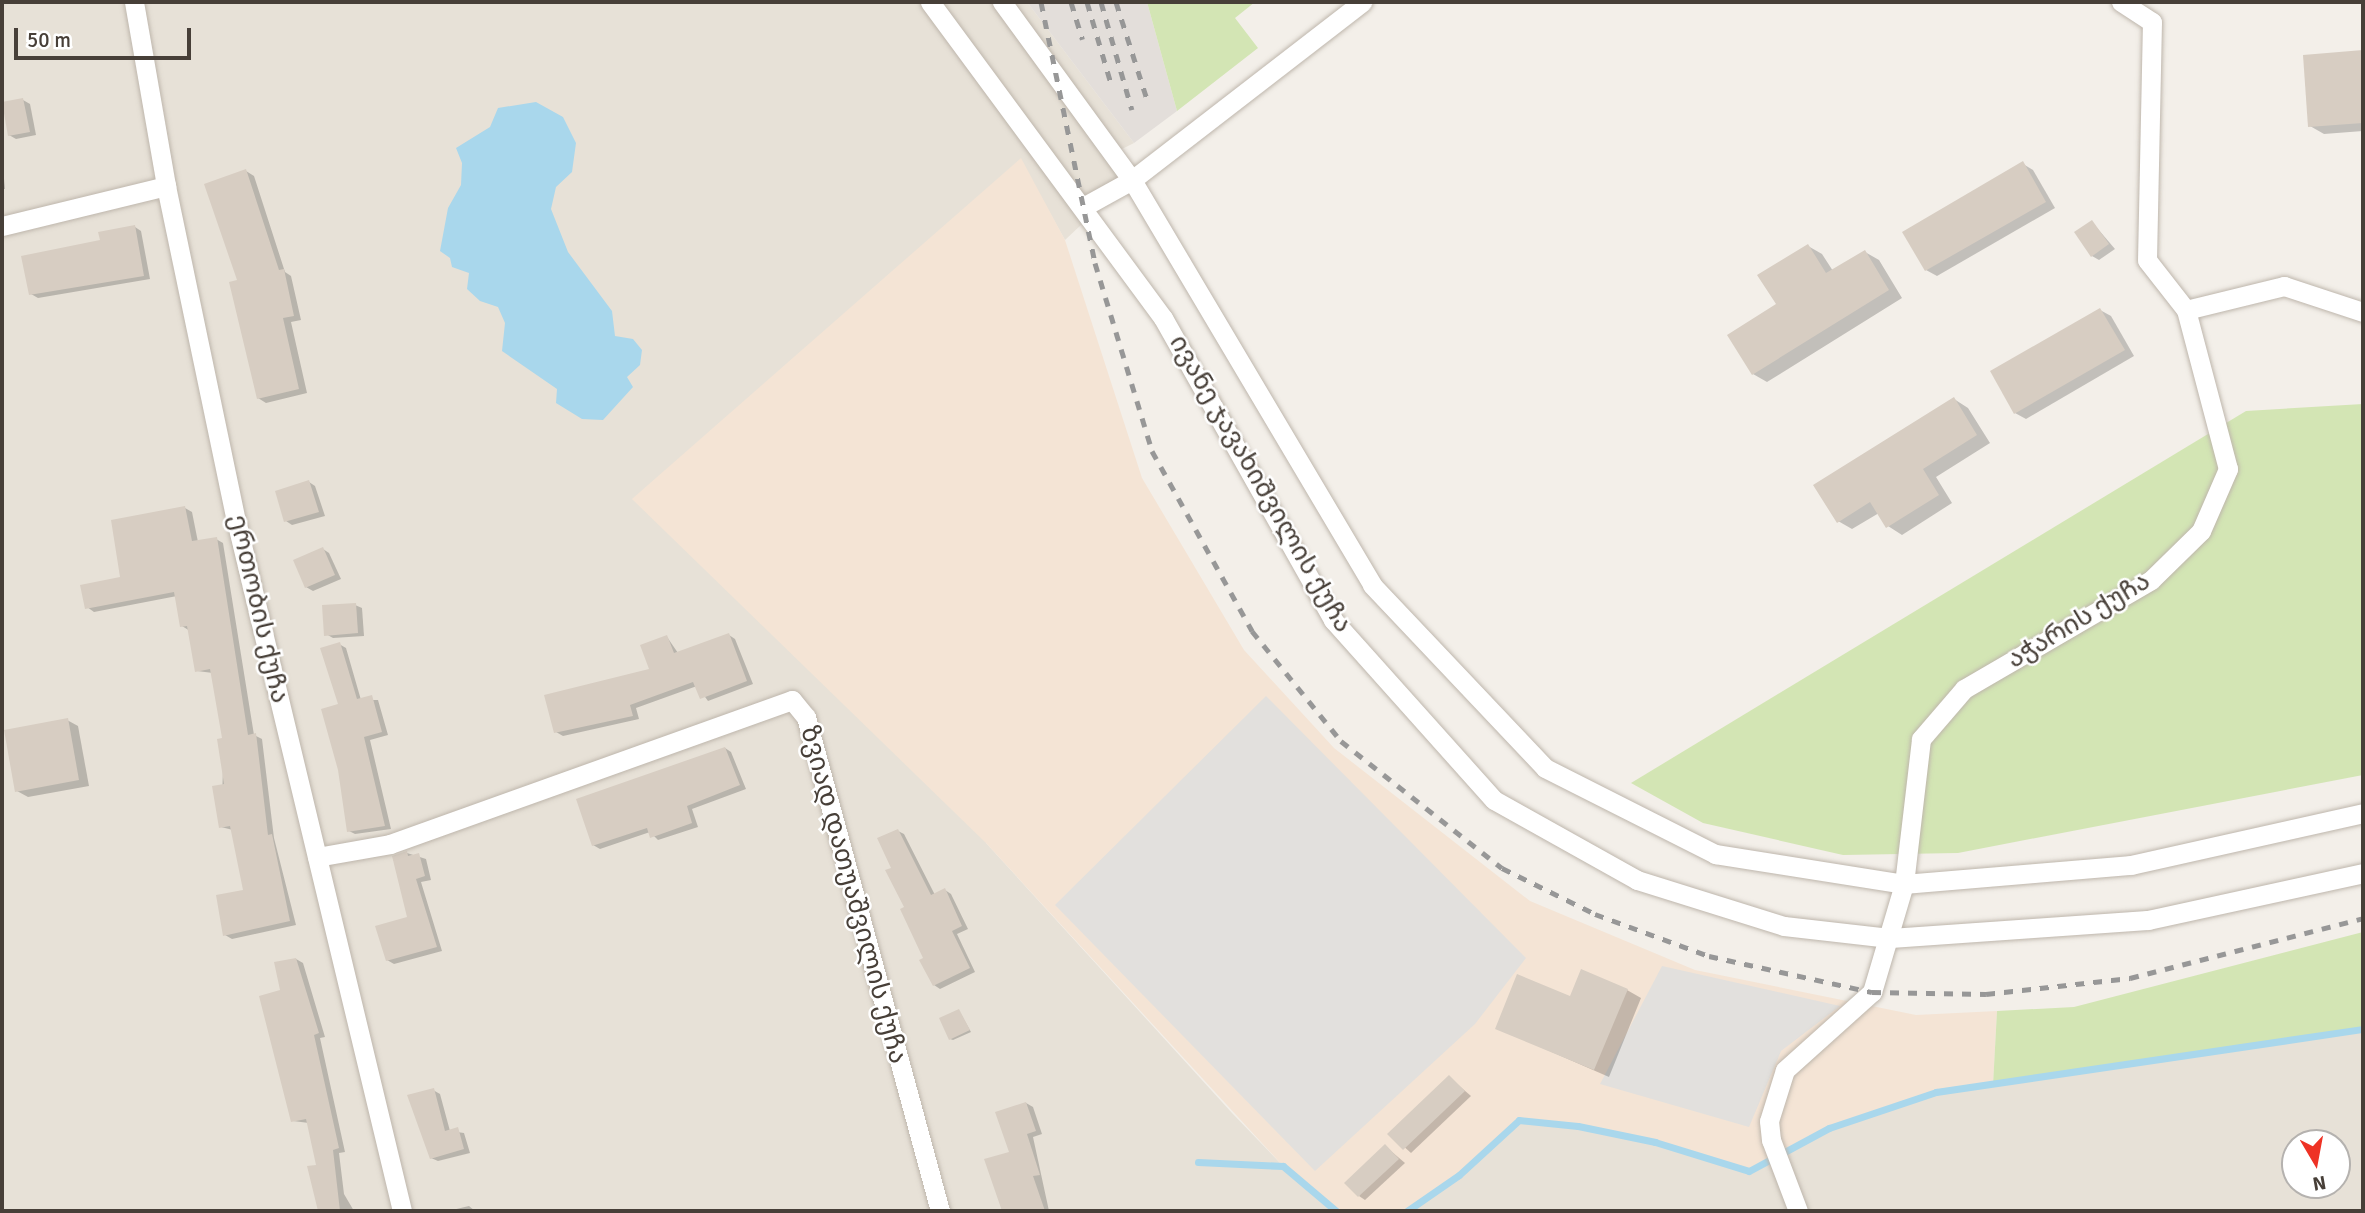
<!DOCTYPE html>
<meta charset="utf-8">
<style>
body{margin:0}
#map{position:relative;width:2365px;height:1213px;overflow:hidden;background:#f3efe9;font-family:Signika,"Noto Sans Georgian",sans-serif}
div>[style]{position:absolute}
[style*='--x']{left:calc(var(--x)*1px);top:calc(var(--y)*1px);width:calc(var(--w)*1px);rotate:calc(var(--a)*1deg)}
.residential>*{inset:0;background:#e7e1d7}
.commercial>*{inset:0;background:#f4e4d5}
.industrial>*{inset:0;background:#e3deda}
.green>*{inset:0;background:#d3e5b4}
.parking>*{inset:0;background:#e2e0dd}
.water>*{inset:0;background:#a9d7ec}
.shadow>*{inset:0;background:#0003}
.stream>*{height:7px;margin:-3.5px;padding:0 3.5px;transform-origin:3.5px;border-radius:3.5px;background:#a9d7ec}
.building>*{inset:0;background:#d7cdc2}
.roads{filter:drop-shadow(0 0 2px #beb6ac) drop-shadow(0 0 2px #beb6ac)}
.street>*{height:19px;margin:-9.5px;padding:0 9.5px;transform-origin:9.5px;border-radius:9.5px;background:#fff}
.rail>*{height:5px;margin-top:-2.5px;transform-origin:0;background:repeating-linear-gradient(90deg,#979797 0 9px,transparent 0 18px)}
span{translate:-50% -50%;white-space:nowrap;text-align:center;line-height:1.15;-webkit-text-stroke:5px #fff;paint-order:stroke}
.street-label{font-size:26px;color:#473f38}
.frame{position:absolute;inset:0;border:4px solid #473f38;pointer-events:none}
.north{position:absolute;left:2281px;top:1129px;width:70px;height:70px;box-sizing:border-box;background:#fff;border:2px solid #b5b2af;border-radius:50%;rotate:170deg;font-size:19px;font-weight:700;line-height:28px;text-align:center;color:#473f38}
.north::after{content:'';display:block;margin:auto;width:24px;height:32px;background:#ee3225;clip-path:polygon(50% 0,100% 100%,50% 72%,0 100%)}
.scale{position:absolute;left:14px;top:28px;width:177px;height:32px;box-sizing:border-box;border:4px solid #473f38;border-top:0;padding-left:9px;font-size:21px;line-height:24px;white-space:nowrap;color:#473f38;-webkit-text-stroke:5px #fff;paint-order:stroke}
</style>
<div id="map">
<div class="residential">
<div style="clip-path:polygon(2px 2px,1027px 2px,1134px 143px,1114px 153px,1130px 179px,1065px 240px,1020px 159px,986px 843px,1232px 1113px,1283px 1166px,1336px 1211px,2px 1211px)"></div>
<div style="clip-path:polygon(evenodd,2363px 1029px,2363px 1211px,1407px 1211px,1459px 1175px,1519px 1120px,1578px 1126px,1655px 1142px,1749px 1171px,1829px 1128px,1936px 1092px,2363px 1029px,2295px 1143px,2337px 1143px,2337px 1185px,2295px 1185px,2295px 1143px)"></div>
</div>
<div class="commercial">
<div style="clip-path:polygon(1021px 158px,1065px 240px,1142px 478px,1244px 650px,1334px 748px,1530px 901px,1695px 970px,1916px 1015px,1997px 1011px,1993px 1085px,1936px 1092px,1829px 1128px,1749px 1171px,1655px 1142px,1578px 1126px,1519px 1120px,1459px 1175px,1407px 1211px,1336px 1211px,1283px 1166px,986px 843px,632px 499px)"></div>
</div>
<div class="industrial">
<div style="clip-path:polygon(1027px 2px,1147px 2px,1177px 111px,1134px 143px)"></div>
</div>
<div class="green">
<div style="clip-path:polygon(1147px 2px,1255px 2px,1235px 18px,1258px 48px,1177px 111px)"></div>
<div style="clip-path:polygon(2363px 404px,2363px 775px,1958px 853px,1843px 855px,1703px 823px,1631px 783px,2246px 411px)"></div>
<div style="clip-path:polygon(2363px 932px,2363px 1029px,1993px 1085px,1997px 1011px,2074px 1007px)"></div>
</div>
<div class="parking">
<div style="clip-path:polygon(1266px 696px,1526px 958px,1475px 1024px,1315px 1171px,1055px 905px)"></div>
<div style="clip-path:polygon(1662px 966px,1840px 1006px,1781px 1051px,1749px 1127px,1600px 1084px)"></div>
</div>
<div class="water">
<div style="clip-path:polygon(536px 102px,563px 117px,576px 143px,572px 172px,556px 187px,551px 209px,568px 252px,612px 311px,615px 336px,633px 339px,642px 350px,640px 365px,627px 377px,633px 387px,603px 420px,582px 419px,556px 403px,557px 389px,502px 351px,505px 323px,498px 307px,480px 301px,467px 289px,469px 273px,452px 267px,450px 258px,440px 251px,448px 208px,461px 185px,462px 163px,456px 148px,490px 127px,498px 108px)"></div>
</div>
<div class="shadow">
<div style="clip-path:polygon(2363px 52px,2363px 131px,2324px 134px,2310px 126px,2305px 57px)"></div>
<div style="clip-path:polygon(23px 100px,30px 104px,36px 135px,16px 139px,9px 135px)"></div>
<div style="clip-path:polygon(2px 159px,5px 189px,2px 189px)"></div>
<div style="clip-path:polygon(2023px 164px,2033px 170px,2055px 208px,1937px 276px,1926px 270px)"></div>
<div style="clip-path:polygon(246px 171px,254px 176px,285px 272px,291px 276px,301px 320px,291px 322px,307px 393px,266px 403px,258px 398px,240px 281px)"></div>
<div style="clip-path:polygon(2092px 222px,2115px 249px,2099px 260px,2092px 256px)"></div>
<div style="clip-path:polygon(135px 227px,141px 231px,150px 279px,38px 298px,31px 294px,102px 242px)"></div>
<div style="clip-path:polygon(1808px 246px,1822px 254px,1833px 271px,1865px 252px,1879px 260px,1902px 298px,1767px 382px,1753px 374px,1778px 305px)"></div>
<div style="clip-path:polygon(2100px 310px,2111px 316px,2134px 356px,2026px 419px,2015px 413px)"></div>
<div style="clip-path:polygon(1954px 399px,1968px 408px,1990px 443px,1936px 477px,1952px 503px,1902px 535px,1888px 526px,1879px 513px,1852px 529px,1838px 521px)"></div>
<div style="clip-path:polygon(309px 482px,315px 486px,325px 516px,292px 525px,286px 521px)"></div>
<div style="clip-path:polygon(185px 508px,192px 512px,198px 542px,216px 539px,223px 543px,254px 735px,262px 739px,274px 838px,296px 925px,232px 939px,225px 935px,245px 892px,233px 830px,221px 827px,224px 740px,213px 673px,197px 671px,190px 631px,182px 626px,177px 596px,94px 612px,87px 607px,122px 578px)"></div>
<div style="clip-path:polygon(323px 549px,329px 553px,341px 579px,313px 591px,306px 587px)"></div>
<div style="clip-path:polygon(355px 605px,362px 608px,364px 636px,333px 638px,326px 634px)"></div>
<div style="clip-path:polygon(729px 635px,735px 639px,753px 684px,708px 701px,697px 686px,636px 708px,639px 719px,563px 736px,556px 732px,652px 670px,667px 637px,678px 653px)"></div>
<div style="clip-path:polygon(339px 644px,346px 648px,361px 700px,378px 700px,388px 735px,370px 740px,391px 829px,355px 834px,349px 831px)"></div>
<div style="clip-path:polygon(67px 720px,78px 726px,89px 786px,28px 797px,17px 791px)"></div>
<div style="clip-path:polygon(725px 748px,731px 752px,746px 789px,692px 809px,698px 827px,658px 840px,650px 832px,600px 849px,593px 845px)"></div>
<div style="clip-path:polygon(898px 831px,904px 834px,935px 895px,945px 890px,951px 894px,968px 929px,957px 934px,975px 972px,940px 989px,934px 985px,893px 868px)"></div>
<div style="clip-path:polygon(407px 853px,426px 859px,431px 880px,421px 882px,442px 951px,394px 964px,387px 960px,409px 918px)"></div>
<div style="clip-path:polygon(296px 959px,303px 963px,325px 1037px,320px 1038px,345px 1152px,339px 1153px,344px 1194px,354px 1211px,320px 1211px,309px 1167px,318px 1166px,309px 1123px,293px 1121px,282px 992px)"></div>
<div style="clip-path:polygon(1627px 990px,1641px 998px,1609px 1077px,1497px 1028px,1571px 998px)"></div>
<div style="clip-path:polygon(959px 1011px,971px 1032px,953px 1040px,950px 1039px)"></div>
<div style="clip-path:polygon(1449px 1077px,1471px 1096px,1411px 1153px,1390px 1134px)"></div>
<div style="clip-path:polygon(433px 1090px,440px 1094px,450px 1131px,464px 1133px,470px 1153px,438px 1161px,431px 1158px)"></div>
<div style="clip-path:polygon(1026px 1103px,1033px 1107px,1042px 1134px,1033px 1137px,1049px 1211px,1004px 1211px,986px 1160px,1011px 1153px)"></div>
<div style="clip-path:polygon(1385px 1146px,1405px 1163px,1365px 1200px,1359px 1196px)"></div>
<div style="clip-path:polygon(469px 1206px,475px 1211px,448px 1211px)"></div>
</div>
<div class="stream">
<div style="--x:1198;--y:1162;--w:85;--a:2.7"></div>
<div style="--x:1283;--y:1166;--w:70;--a:40.3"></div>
<div style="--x:1407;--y:1211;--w:63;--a:-34.7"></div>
<div style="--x:1459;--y:1175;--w:81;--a:-42.5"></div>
<div style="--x:1519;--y:1120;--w:59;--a:5.8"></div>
<div style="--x:1578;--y:1126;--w:79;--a:11.7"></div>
<div style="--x:1655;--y:1142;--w:98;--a:17.1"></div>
<div style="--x:1749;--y:1171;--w:91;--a:-28.3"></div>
<div style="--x:1829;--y:1128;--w:113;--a:-18.6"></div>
<div style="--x:1936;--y:1092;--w:432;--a:-8.4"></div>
</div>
<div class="building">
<div style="clip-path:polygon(2363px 50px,2363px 123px,2308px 127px,2303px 55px)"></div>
<div style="clip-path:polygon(23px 98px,30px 132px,8px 136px,2px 102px)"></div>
<div style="clip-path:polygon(2023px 161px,2046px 202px,1925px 271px,1902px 232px)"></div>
<div style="clip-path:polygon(246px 169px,279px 270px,284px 269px,294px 316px,283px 318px,299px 389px,257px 399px,229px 282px,237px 280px,204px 184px)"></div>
<div style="clip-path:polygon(2092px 220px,2109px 244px,2091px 257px,2074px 232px)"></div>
<div style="clip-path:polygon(135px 225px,144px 276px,29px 295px,21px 256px,100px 240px,98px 232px)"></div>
<div style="clip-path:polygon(1808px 244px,1826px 273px,1865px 250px,1889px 290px,1752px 375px,1727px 335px,1776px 304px,1757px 275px)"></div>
<div style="clip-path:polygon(2100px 308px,2125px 350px,2014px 414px,1990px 371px)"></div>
<div style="clip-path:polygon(1954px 397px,1977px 435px,1923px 469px,1939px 495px,1886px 528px,1870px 502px,1837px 523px,1813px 485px)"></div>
<div style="clip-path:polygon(309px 480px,319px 512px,284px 522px,275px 491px)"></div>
<div style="clip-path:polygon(185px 506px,192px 541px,217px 537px,248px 735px,256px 733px,268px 835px,272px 834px,290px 921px,223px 936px,216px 895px,243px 890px,230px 826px,219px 828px,212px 786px,224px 784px,217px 739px,222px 738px,210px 669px,195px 672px,187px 626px,180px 627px,174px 592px,85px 609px,80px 585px,120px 577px,111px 520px)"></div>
<div style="clip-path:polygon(323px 547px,335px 575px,305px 588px,293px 560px)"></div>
<div style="clip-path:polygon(356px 603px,358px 633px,324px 636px,322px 605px)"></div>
<div style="clip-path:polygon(729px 633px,747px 681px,700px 699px,693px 682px,630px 705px,633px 716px,554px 733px,544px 695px,649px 669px,640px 645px,667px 635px,674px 653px)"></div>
<div style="clip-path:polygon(340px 642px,357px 699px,372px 695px,382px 732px,364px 737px,385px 826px,347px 832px,338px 770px,321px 709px,338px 704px,320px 648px)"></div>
<div style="clip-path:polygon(68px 718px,79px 780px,15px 792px,4px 730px)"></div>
<div style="clip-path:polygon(725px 747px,740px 785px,687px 806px,692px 823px,650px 838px,647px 828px,592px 846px,576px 799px)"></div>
<div style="clip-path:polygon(898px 829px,931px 895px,945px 888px,962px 926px,952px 931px,970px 968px,933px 986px,919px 960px,923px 958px,900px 909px,904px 907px,885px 870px,891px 868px,877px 838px)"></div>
<div style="clip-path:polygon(407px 851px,408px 856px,419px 853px,425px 876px,416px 879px,437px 947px,386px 961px,375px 926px,407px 917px,392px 856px)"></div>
<div style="clip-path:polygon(296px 958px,319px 1033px,314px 1035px,339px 1148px,333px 1150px,340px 1211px,318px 1211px,307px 1166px,316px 1165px,306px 1119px,291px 1122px,259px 996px,280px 990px,274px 962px)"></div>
<div style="clip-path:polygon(1581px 969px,1628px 989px,1594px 1070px,1495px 1029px,1517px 974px,1570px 996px)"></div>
<div style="clip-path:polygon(959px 1009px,970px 1030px,949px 1040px,939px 1018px)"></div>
<div style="clip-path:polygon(1449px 1075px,1465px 1091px,1403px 1150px,1387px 1134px)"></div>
<div style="clip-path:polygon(434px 1088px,445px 1131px,458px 1127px,464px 1149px,430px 1159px,407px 1095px)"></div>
<div style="clip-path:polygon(1026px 1102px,1036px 1131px,1027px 1134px,1040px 1175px,1033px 1176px,1045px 1211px,1002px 1211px,984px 1159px,1009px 1152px,995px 1112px)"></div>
<div style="clip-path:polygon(1385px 1144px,1399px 1159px,1358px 1197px,1344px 1183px)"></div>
</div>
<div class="roads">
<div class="street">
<div style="--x:134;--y:2;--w:187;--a:80.1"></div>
<div style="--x:166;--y:186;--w:341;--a:78.2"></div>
<div style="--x:236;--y:520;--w:711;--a:76.49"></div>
<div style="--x:930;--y:2;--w:393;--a:53.6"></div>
<div style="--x:1163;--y:318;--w:347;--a:60.6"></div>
<div style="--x:1333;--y:620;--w:241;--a:48.2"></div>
<div style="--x:1494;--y:800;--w:164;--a:29.2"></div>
<div style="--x:1637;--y:880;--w:154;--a:17.4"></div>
<div style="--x:1784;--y:926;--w:106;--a:6.5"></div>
<div style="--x:1889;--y:938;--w:260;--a:-4"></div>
<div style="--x:2148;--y:920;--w:220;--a:-12.3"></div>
<div style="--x:1002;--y:2;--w:220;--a:53.9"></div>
<div style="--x:1132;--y:180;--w:471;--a:59.3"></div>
<div style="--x:1372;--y:585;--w:252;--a:46.6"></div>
<div style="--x:1545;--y:768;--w:191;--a:26.8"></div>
<div style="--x:1715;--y:854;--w:191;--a:9"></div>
<div style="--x:1904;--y:884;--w:228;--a:-4.8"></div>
<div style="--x:2131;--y:865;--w:238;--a:-12.6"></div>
<div style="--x:1083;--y:207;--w:56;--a:-28.9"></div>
<div style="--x:1132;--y:180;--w:291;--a:-37.7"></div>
<div style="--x:2;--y:226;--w:169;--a:-13.7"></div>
<div style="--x:2186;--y:310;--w:101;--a:-13.8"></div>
<div style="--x:2284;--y:286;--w:83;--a:18.2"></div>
<div style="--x:317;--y:857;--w:74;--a:-10.1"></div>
<div style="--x:390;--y:844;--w:427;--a:-19.7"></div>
<div style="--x:792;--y:700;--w:22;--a:51"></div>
<div style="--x:806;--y:717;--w:512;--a:74.82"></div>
<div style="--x:1798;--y:1211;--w:76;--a:-110.8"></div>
<div style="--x:1771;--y:1140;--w:19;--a:-96"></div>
<div style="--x:1769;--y:1121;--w:53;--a:-72.6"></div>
<div style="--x:1785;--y:1070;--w:117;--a:-41.9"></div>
<div style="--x:1872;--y:992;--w:113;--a:-73.5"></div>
<div style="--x:1904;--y:884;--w:146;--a:-83.3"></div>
<div style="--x:1921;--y:739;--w:66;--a:-49.3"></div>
<div style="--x:1964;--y:689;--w:216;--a:-30.2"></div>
<div style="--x:2151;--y:580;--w:70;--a:-44.4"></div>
<div style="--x:2201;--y:531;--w:68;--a:-66.5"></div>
<div style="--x:2228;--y:469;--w:164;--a:-104.8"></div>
<div style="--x:2186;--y:310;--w:63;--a:-128"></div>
<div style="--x:2147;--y:260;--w:238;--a:-88.8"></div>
<div style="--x:2152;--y:22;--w:37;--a:-147"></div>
</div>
</div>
<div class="rail">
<div style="--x:1041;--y:2;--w:267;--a:78.3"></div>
<div style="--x:1095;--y:263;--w:196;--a:73.1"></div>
<div style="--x:1152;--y:451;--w:206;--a:60.9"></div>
<div style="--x:1252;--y:631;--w:141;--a:51"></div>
<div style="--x:1341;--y:741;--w:205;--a:38.3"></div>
<div style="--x:1502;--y:868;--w:104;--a:26.3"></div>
<div style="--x:1595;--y:914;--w:121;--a:20.2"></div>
<div style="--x:1709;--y:956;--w:167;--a:12.5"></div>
<div style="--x:1872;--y:992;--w:114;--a:1"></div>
<div style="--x:1986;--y:994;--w:145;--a:-6.3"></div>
<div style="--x:2130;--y:978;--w:241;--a:-14.4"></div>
<div style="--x:1071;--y:2;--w:39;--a:73"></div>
<div style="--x:1087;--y:2;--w:89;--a:73.6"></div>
<div style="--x:1101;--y:2;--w:112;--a:74"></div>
<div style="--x:1116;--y:2;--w:102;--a:72.3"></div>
</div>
<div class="street-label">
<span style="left:1260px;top:484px;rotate:60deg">ივანე ჯავახიშვილის ქუჩა</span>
<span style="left:258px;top:609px;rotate:77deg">ერთობის ქუჩა</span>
<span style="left:2079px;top:621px;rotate:-31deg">აჭარის ქუჩა</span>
<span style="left:853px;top:895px;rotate:75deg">ზვიად დათუაშვილის ქუჩა</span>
</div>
<div class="frame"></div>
<div class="north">N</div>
<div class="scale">50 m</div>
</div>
